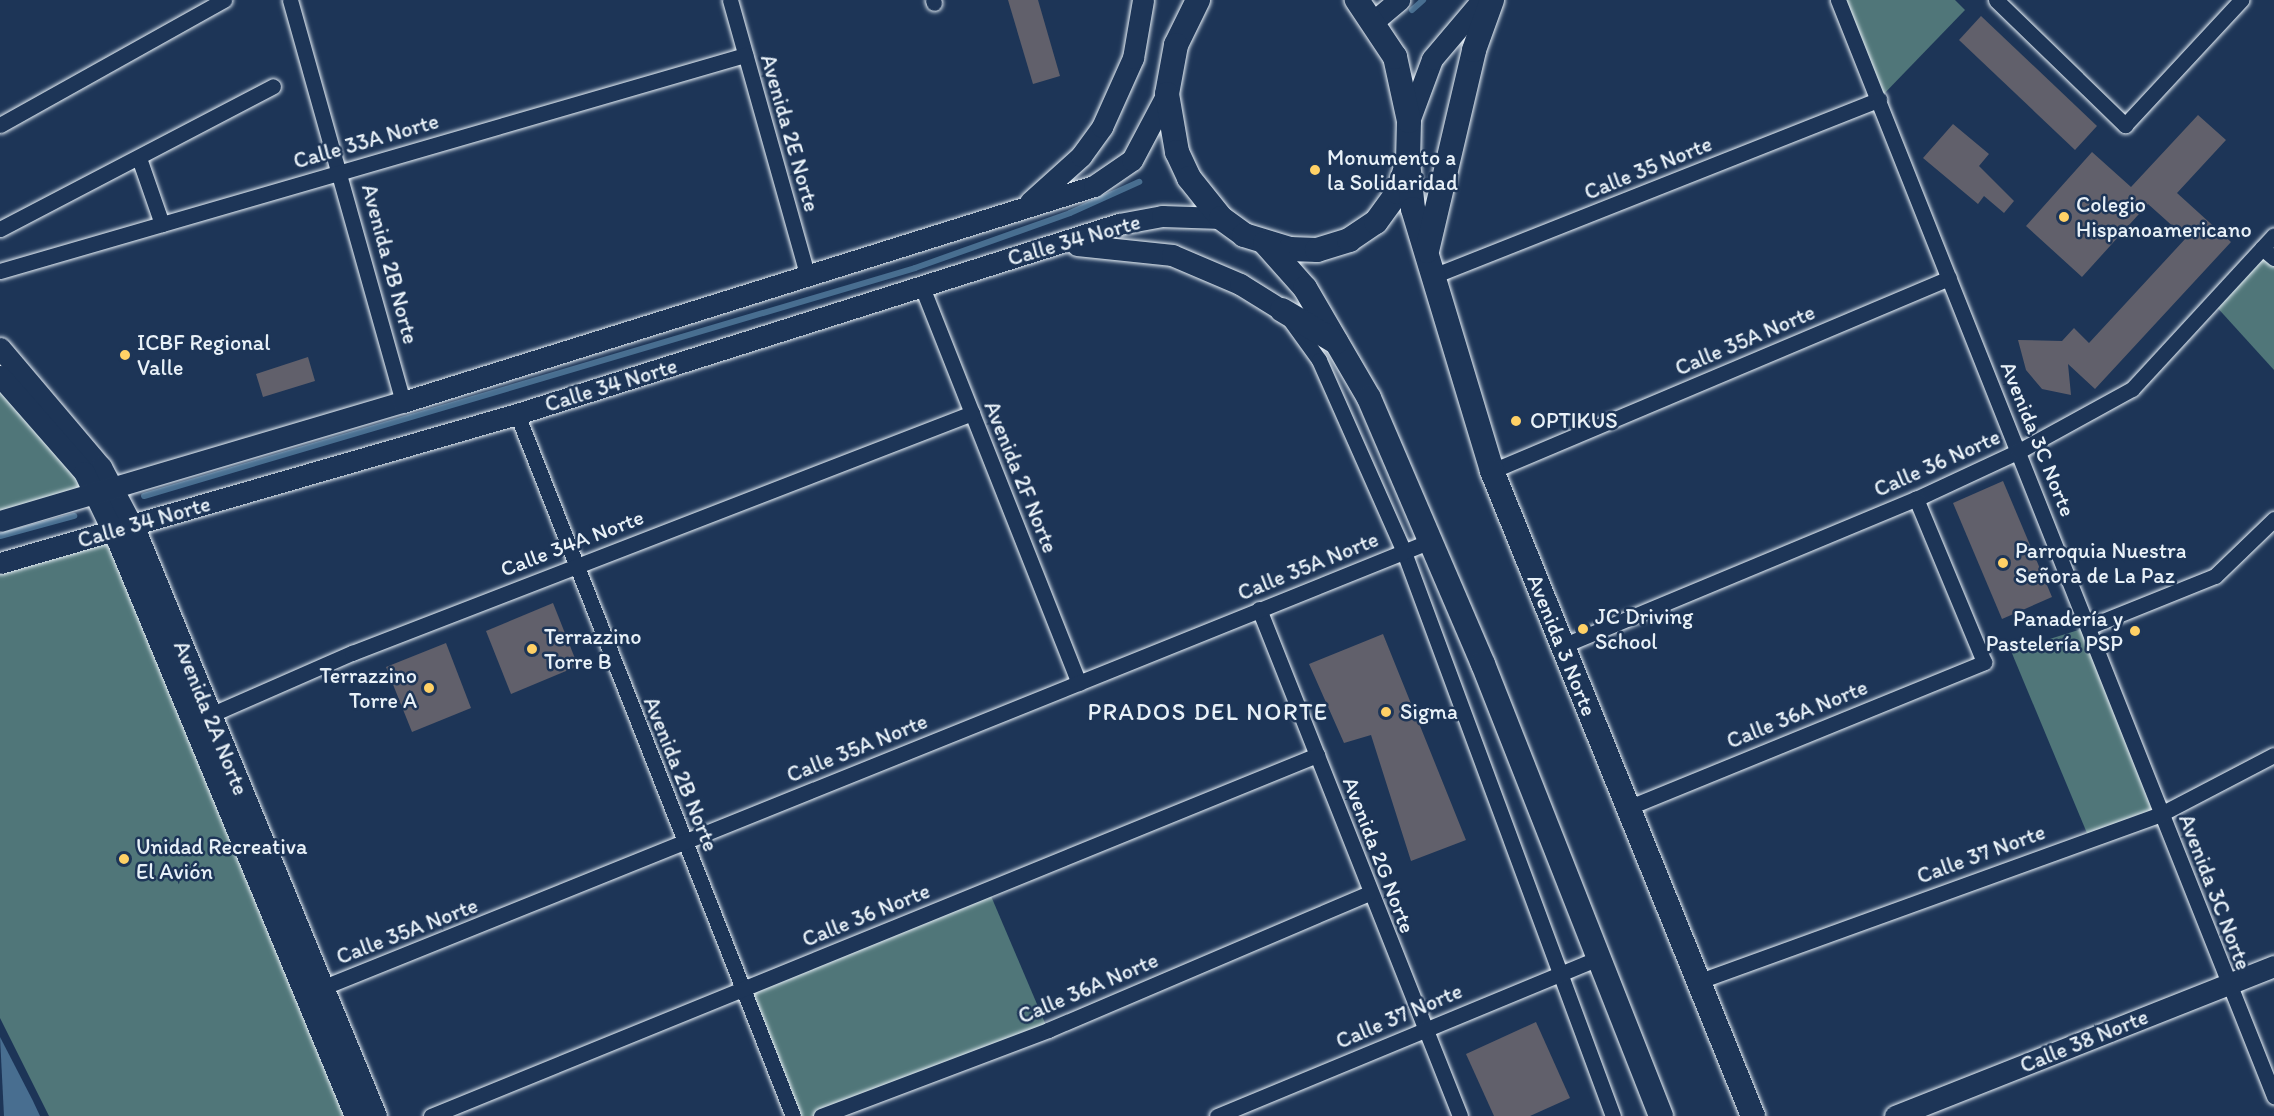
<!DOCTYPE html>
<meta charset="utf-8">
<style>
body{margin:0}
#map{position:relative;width:2274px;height:1116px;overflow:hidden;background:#1d3557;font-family:Itim,sans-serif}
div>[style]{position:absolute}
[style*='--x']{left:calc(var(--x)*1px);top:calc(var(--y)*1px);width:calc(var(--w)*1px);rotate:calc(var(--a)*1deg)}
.green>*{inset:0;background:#507679}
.water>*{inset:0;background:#486e90}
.stream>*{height:6px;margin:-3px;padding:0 3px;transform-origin:3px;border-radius:3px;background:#486e90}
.building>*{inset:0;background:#61606b}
.roads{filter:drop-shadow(0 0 2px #e8f1f8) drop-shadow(0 0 2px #e8f1f8)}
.street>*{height:15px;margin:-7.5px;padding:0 7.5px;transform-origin:7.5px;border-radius:7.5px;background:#1d3557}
.secondary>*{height:21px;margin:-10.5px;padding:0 10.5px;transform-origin:10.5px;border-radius:10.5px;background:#1d3557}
.primary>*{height:24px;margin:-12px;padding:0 12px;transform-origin:12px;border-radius:12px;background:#1d3557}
.dots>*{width:16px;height:16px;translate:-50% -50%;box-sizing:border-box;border:3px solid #1d3557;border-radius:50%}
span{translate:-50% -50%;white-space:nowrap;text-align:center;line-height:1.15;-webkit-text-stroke:5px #1d3557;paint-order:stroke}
.street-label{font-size:22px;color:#e8f1f8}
.poi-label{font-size:22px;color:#e8f1f8}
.left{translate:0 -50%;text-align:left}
.right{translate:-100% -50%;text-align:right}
.neighbourhood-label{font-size:24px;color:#e8f1f8;letter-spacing:1.5px}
</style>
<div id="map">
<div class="green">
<div style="clip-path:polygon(1838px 0,1955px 0,1965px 10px,1879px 99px)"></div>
<div style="clip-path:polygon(2262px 248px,2274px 258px,2274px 370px,2214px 304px)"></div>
<div style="clip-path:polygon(0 376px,93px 492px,0 521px)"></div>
<div style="clip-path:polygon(113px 532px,355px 1116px,49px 1116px,0 1018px,0 563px)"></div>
<div style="clip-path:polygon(2088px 627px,2161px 814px,2089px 838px,2011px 651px)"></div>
<div style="clip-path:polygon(988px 889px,1048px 1030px,821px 1116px,793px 1116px,745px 988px)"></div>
</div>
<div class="water">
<div style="clip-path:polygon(0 1037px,33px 1101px,40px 1116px,4px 1116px)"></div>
</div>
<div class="stream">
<div style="--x:1412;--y:10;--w:15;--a:-42"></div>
<div style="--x:144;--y:496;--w:804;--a:-16.47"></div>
<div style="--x:915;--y:268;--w:164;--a:-19.5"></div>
<div style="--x:1070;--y:213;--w:76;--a:-24.2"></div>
<div style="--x:0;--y:536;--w:77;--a:-15.1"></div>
</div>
<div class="building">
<div style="clip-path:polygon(1008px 0,1038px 0,1060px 76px,1033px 84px)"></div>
<div style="clip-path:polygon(1981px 16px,2097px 126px,2075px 150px,1959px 40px)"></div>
<div style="clip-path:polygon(2198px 115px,2226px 140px,2177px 193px,2231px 242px,2095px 389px,2068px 364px,2071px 395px,2042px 389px,2026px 370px,2018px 340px,2062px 341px,2074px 328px,2089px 343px,2186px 238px,2148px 204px,2082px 277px,2026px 226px,2092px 152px,2131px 187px)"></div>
<div style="clip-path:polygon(1953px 124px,1989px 154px,1979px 166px,2014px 201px,2004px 213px,1984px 196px,1978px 204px,1923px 158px)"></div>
<div style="clip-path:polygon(308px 357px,315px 381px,263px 397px,256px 374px)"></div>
<div style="clip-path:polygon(2003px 481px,2052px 597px,2002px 619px,1953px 503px)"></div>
<div style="clip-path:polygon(553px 603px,578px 666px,511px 694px,486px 631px)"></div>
<div style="clip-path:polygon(1383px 634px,1466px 840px,1411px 861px,1371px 735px,1344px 743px,1309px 664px)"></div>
<div style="clip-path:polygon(446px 643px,471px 708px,412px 732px,386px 667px)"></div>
<div style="clip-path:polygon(1536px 1022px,1570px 1098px,1530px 1116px,1494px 1116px,1466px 1054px)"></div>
</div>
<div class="roads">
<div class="street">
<div style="--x:290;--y:0;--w:418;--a:74.3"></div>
<div style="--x:730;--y:0;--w:288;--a:74.3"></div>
<div style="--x:933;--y:0;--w:3;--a:72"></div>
<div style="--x:1838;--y:0;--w:1180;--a:68.31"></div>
<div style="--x:1996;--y:0;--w:180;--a:44.1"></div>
<div style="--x:2125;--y:125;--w:171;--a:-47.1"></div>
<div style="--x:0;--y:125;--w:257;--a:-29.2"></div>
<div style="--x:139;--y:158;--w:70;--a:70.8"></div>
<div style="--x:0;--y:229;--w:308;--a:-27.6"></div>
<div style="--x:2262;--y:248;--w:16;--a:40"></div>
<div style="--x:0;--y:271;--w:776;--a:-16.17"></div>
<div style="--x:1433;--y:276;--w:480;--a:-21.6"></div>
<div style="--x:922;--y:287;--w:426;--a:68.4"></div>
<div style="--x:1291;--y:321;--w:48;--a:54.3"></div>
<div style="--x:1319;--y:360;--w:210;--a:66.1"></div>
<div style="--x:1404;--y:552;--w:601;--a:69.67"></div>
<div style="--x:517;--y:414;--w:754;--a:68.54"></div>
<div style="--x:1492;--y:471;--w:496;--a:-22.9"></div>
<div style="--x:1259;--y:609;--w:545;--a:68.37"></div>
<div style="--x:2088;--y:627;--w:137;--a:-21.9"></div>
<div style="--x:2215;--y:576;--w:82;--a:-44"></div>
<div style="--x:1562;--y:646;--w:383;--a:-22.6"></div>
<div style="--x:1916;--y:499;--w:114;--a:-25"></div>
<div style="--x:2019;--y:451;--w:129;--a:-28.8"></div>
<div style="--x:2132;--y:389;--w:209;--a:-47.3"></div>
<div style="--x:203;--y:718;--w:163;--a:-23.6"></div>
<div style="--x:352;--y:653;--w:665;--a:-21.16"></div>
<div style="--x:1627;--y:808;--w:386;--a:-22.2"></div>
<div style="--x:1984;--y:662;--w:177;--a:-112.6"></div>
<div style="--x:1697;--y:982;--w:493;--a:-19.9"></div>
<div style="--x:2161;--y:814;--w:127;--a:-27.6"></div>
<div style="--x:314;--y:991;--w:1201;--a:-21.95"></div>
<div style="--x:431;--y:1116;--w:957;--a:-22.17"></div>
<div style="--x:821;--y:1116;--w:243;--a:-20.7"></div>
<div style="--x:1048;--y:1030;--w:349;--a:-23.1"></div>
<div style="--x:1217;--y:1116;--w:413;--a:-22.5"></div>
</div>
<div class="secondary">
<div style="--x:1374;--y:21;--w:33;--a:-40"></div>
<div style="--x:1409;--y:121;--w:66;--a:-69.6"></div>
<div style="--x:1432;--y:59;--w:77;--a:-49.7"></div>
<div style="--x:1030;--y:202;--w:69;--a:-42"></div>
<div style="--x:1081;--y:156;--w:36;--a:-54"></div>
<div style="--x:1102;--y:127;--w:76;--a:-65.8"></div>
<div style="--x:1133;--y:58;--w:59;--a:-80.2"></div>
<div style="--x:1077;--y:245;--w:96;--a:6"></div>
<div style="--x:1172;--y:255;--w:74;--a:23.1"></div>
<div style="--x:1240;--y:284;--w:49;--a:31.8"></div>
<div style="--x:0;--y:348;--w:156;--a:49.7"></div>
<div style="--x:101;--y:467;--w:79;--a:62.1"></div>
<div style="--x:138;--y:537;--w:626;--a:67.65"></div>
<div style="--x:0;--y:376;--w:128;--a:48.8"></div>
<div style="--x:84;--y:472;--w:78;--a:64.1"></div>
<div style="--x:118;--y:542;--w:621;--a:67.56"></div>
<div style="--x:0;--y:521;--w:420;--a:-16.5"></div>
<div style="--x:403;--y:402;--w:724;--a:-17.36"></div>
<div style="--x:1094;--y:186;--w:46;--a:-34.4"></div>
<div style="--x:1132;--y:160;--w:75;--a:-62.1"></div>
<div style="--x:0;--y:563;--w:538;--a:-16.08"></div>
<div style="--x:517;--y:414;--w:631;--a:-17.52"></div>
<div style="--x:1119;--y:224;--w:44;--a:-10.5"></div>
<div style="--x:1162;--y:216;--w:59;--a:1.9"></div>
<div style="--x:1895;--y:1116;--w:408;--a:-21.6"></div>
</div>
<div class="primary">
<div style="--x:1198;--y:0;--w:50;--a:116.1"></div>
<div style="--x:1176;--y:45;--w:50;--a:100.4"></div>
<div style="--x:1167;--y:94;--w:59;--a:80.2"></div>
<div style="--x:1177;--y:152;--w:29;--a:65"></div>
<div style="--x:1189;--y:178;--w:51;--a:51.3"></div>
<div style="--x:1221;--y:218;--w:29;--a:36"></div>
<div style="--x:1244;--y:235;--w:48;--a:16.9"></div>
<div style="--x:1290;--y:249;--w:27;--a:2"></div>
<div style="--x:1317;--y:250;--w:34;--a:-17"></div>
<div style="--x:1349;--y:240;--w:32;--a:-34"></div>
<div style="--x:1376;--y:222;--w:37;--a:-54"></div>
<div style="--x:1398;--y:192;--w:32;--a:-72"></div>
<div style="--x:1408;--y:162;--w:41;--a:-88.6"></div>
<div style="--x:1409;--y:121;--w:66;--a:-102.3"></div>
<div style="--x:1395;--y:57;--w:69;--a:-123.7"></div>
<div style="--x:1408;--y:162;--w:47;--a:83.9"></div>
<div style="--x:1413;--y:209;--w:274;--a:73.2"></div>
<div style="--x:1492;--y:471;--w:696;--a:67.97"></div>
<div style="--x:1265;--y:243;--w:60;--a:48.4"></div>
<div style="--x:1305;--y:288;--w:127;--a:59.8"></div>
<div style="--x:1369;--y:398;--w:289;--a:66.8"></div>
<div style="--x:1483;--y:664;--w:486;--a:68.5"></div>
<div style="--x:1427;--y:251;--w:206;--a:-76.8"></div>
<div style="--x:1474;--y:50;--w:53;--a:-70.2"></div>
<div style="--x:1282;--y:310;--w:63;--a:30.7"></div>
</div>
</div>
<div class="dots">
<div style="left:1315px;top:170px;background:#ffd166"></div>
<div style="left:2064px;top:217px;background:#ffd166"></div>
<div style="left:125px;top:355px;background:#ffd166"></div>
<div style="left:1516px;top:421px;background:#ffd166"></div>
<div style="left:2003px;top:563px;background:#ffd166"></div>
<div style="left:1583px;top:629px;background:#ffd166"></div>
<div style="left:2135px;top:631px;background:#ffd166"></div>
<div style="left:532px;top:649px;background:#ffd166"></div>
<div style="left:429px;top:688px;background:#ffd166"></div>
<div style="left:1386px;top:712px;background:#ffd166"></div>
<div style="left:124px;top:859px;background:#ffd166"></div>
</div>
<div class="street-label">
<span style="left:790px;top:133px;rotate:74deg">Avenida 2E Norte</span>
<span style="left:366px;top:141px;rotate:-16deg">Calle 33A Norte</span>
<span style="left:1648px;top:168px;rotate:-22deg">Calle 35 Norte</span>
<span style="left:1074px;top:240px;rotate:-16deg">Calle 34 Norte</span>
<span style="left:390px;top:264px;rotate:75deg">Avenida 2B Norte</span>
<span style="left:1745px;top:340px;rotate:-23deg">Calle 35A Norte</span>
<span style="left:611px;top:385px;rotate:-17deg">Calle 34 Norte</span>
<span style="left:2038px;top:439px;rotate:68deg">Avenida 3C Norte</span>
<span style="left:1937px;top:463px;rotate:-24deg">Calle 36 Norte</span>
<span style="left:1021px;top:477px;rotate:68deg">Avenida 2F Norte</span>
<span style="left:144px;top:522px;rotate:-16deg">Calle 34 Norte</span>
<span style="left:572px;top:543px;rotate:-21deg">Calle 34A Norte</span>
<span style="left:1308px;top:566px;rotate:-22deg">Calle 35A Norte</span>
<span style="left:1562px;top:645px;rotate:68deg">Avenida 3 Norte</span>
<span style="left:1797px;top:714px;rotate:-22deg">Calle 36A Norte</span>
<span style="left:211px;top:718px;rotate:68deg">Avenida 2A Norte</span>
<span style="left:857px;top:748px;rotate:-22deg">Calle 35A Norte</span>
<span style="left:681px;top:774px;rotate:68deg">Avenida 2B Norte</span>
<span style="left:1981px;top:854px;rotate:-20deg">Calle 37 Norte</span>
<span style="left:1379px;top:855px;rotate:69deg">Avenida 2G Norte</span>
<span style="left:2215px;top:892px;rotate:69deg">Avenida 3C Norte</span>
<span style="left:866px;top:915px;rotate:-22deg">Calle 36 Norte</span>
<span style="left:407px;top:931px;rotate:-21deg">Calle 35A Norte</span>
<span style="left:1088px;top:988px;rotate:-23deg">Calle 36A Norte</span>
<span style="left:1399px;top:1016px;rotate:-23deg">Calle 37 Norte</span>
<span style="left:2084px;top:1041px;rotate:-22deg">Calle 38 Norte</span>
</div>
<div class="poi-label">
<span class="left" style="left:1327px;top:170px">Monumento a<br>la Solidaridad</span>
<span class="left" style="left:2076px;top:217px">Colegio<br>Hispanoamericano</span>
<span class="left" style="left:137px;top:355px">ICBF Regional<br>Valle</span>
<span class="left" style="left:1530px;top:421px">OPTIKUS</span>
<span class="left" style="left:2015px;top:563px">Parroquia Nuestra<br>Señora de La Paz</span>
<span class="left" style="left:1595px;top:629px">JC Driving<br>School</span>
<span class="right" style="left:2123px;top:631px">Panadería y<br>Pastelería PSP</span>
<span class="left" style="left:544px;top:649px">Terrazzino<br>Torre B</span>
<span class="right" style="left:417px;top:688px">Terrazzino<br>Torre A</span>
<span class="left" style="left:1400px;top:712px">Sigma</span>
<span class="left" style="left:136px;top:859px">Unidad Recreativa<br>El Avión</span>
</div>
<div class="neighbourhood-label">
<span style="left:1208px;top:712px">PRADOS DEL NORTE</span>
</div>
</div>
